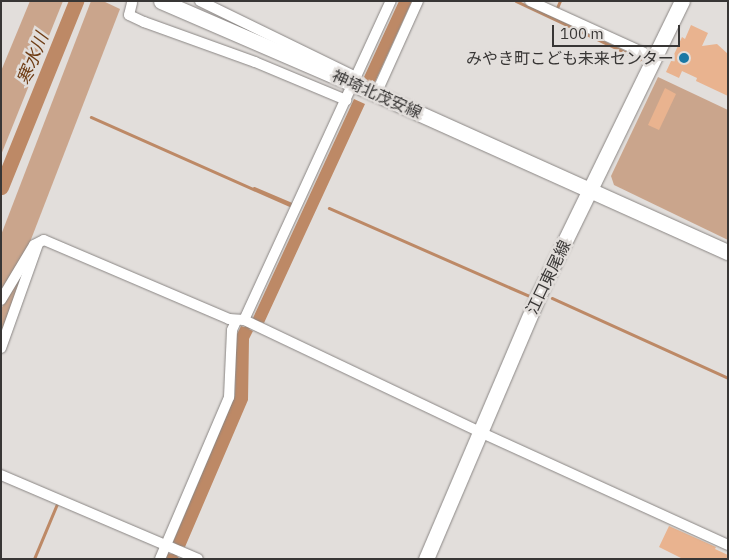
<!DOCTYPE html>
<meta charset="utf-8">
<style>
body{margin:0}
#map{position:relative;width:729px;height:560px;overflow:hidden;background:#e2dedb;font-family:"IBM Plex Sans","Noto Sans JP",sans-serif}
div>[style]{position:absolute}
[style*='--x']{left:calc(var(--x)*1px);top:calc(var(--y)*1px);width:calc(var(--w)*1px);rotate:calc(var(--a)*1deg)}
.green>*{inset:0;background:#caa58c}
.water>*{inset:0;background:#bd8966}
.stream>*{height:2.5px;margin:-1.25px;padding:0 1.25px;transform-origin:1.25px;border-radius:1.25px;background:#bd8966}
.river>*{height:15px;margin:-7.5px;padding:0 7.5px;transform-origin:7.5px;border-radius:7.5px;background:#bd8966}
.building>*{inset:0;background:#e9b38f}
.roads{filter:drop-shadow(0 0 1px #8a8684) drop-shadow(0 0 1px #8a8684)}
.street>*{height:10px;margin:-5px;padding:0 5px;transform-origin:5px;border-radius:5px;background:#fff}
.secondary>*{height:15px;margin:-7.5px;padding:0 7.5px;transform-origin:7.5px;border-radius:7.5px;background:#fff}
.dots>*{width:14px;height:14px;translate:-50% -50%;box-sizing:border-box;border:2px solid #e2dedb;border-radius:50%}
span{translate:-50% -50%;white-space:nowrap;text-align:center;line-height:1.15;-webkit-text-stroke:5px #e2dedb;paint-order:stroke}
.poi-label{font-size:16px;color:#383635}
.right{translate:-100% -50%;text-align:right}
.street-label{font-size:16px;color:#383635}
.water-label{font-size:18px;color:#6f3d15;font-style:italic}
.frame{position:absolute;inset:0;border:2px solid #383635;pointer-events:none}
.scale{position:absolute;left:552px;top:25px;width:128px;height:22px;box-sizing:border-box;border:2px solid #383635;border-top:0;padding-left:6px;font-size:15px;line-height:18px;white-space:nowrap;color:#383635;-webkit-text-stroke:4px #e2dedb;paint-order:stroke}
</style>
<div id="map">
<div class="green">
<div style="clip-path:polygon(30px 1px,63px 1px,1px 155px,1px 71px)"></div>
<div style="clip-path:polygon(91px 1px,103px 1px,120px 9px,25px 255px,1px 293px,1px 235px)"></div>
<div style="clip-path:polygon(658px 77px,728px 110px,728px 240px,614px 185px,611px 176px)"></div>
<div style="clip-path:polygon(25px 268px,1px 333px,1px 309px)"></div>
</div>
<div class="water">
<div style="clip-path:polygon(399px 1px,412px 1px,375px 82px,372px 80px,370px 83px,364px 77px)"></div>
<div style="clip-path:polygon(354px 99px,365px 104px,264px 323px,261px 322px,249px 329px,253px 331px,249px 339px,248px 400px,185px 547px,181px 546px,177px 556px,180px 559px,166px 559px,168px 553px,172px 554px,176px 544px,173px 542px,235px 396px,236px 336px,241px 326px,244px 327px,256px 321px,253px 318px)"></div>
</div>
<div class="stream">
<div style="--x:516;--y:1;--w:137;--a:25.1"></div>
<div style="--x:557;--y:8;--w:8;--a:-67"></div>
<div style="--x:91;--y:117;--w:218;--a:23.9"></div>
<div style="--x:254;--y:188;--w:41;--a:22.8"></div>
<div style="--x:329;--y:208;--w:219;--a:23.7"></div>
<div style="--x:552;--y:298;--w:193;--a:24.4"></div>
<div style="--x:34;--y:559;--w:60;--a:-67.3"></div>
</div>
<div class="river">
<div style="--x:1;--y:187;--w:201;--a:-68"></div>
</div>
<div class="building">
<div style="clip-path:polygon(691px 25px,708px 33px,702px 46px,717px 44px,728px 54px,728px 96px,696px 81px,697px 78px,682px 71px,679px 78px,666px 72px,682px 37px,685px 39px)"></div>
<div style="clip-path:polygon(665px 88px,676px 94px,659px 130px,648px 125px)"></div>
<div style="clip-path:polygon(669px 526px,716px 547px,715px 549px,728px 555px,728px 559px,683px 559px,659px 547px)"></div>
</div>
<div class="roads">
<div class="street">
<div style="--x:200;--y:1;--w:174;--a:26"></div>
<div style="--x:530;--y:1;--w:137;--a:24.5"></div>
<div style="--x:132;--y:3;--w:12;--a:104"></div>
<div style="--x:129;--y:15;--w:17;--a:25"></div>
<div style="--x:144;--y:22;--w:118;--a:19.8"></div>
<div style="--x:255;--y:62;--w:99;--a:22.7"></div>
<div style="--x:376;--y:94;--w:102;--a:-65.7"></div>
<div style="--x:1;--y:300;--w:64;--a:-59"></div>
<div style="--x:34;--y:245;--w:11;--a:-27"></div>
<div style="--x:44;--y:240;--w:201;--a:23.1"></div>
<div style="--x:229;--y:319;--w:15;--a:4"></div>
<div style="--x:244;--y:320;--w:261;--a:25.4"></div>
<div style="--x:480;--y:432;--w:273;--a:24.5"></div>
<div style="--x:244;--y:320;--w:351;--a:-65.3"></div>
<div style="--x:1;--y:348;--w:110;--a:-70.4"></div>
<div style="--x:1;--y:475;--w:214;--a:23.1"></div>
<div style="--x:160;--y:559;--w:176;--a:-66.9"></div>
<div style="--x:229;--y:397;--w:67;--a:-87.4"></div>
<div style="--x:232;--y:330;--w:10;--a:-66"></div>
</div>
<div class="secondary">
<div style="--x:161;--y:1;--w:234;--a:23.4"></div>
<div style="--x:376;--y:94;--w:386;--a:24.2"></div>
<div style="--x:426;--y:559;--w:288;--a:-66.9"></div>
<div style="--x:539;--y:294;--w:326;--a:-64"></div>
</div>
</div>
<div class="dots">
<div style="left:684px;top:58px;background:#1978a5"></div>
</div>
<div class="poi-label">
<span class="right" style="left:674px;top:58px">みやき町こども未来センター</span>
</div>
<div class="street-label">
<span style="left:377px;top:94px;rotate:24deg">神埼北茂安線</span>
<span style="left:548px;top:277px;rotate:-64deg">江口東尾線</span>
</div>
<div class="water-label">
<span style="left:33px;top:59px;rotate:-68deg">寒水川</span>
</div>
<div class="frame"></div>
<div class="scale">100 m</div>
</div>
